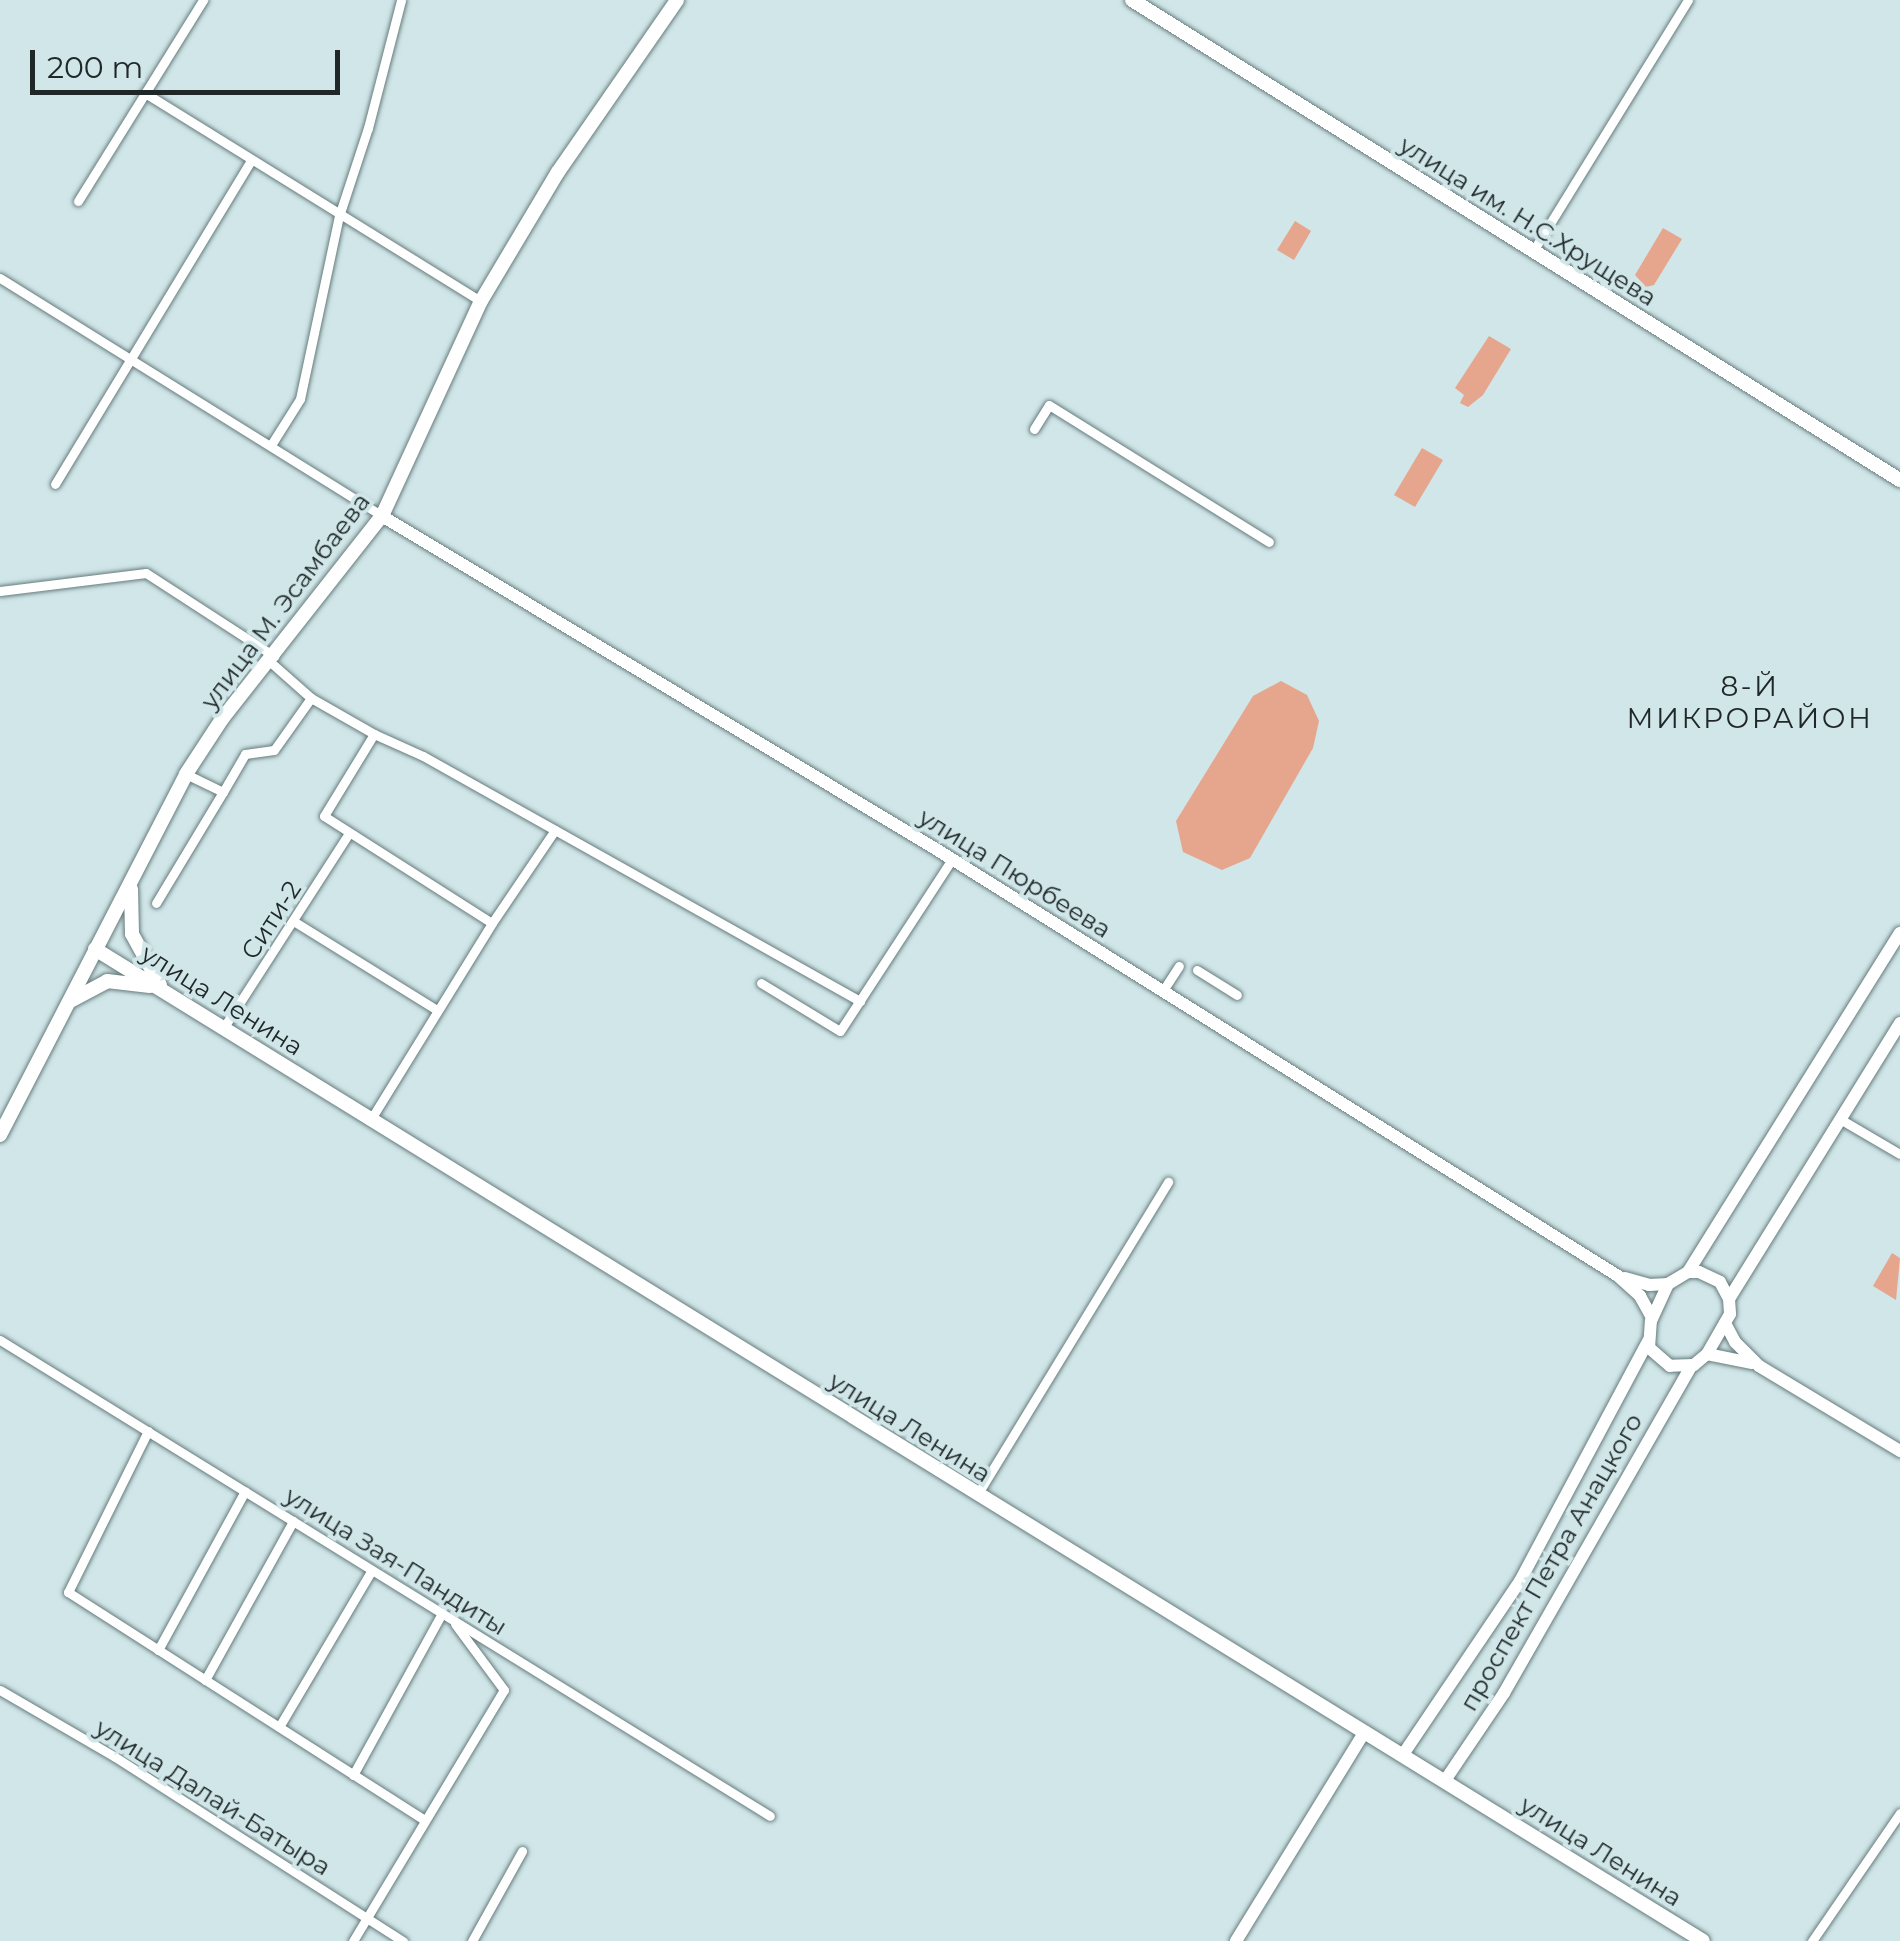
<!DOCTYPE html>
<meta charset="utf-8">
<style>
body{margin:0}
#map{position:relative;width:1900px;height:1941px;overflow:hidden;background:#d0e6e8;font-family:Montserrat,sans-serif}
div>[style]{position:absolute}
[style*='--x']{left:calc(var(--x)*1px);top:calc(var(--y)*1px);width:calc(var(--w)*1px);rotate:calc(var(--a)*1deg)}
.green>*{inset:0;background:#e6a58d}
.roads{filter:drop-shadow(0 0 2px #677c7d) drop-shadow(0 0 2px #677c7d)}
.street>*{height:9px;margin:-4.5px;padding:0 4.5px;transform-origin:4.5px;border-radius:4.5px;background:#fff}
.secondary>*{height:12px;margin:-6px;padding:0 6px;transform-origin:6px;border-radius:6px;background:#fff}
.primary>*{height:14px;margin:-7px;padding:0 7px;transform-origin:7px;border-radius:7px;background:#fff}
span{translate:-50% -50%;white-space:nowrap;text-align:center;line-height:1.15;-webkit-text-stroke:8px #d0e6e8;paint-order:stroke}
.street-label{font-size:25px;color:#1f2728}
.neighbourhood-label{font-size:28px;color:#1f2728;letter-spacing:2.5px}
.scale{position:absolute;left:30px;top:50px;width:310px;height:45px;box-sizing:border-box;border:5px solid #1f2728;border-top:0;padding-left:12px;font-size:30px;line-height:35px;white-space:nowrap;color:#1f2728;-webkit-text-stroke:8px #d0e6e8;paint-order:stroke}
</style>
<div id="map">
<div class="green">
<div style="clip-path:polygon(1295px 221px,1311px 231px,1294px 260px,1277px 250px)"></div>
<div style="clip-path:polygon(1663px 228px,1682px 239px,1654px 285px,1646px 287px,1635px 275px)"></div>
<div style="clip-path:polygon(1489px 336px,1511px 349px,1483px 395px,1468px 407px,1460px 403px,1464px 395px,1455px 388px)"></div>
<div style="clip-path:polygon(1422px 448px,1443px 460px,1415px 507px,1394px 495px)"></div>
<div style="clip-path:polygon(1281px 681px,1307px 695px,1319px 721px,1313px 748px,1250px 858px,1222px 870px,1183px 852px,1176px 821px,1253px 696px)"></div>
<div style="clip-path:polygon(1892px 1253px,1900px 1258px,1896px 1300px,1873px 1286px)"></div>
</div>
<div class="roads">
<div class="street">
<div style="--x:145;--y:93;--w:395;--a:31.8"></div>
<div style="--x:78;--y:201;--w:237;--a:-58.1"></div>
<div style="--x:1533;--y:251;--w:295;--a:-58.3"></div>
<div style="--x:0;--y:278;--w:450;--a:31.9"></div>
<div style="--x:1034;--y:429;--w:28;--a:-58"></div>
<div style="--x:1049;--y:405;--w:259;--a:31.9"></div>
<div style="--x:271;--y:445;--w:54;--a:-57.8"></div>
<div style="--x:300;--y:399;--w:187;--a:-78"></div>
<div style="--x:339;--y:216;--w:93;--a:-71.8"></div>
<div style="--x:368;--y:128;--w:132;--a:-75.5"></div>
<div style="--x:55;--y:484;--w:379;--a:-58.8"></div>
<div style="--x:0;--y:591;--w:147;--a:-7"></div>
<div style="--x:146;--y:573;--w:153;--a:33"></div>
<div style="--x:311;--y:698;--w:73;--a:29.7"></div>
<div style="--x:223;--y:792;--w:44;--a:-59.9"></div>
<div style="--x:245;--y:754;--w:29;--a:-8"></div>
<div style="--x:274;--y:750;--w:64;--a:-54.6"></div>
<div style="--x:311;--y:698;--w:56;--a:-138.6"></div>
<div style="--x:555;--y:830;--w:350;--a:29.3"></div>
<div style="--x:156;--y:903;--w:130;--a:-58.9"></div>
<div style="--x:223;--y:792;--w:41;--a:-154.1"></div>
<div style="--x:295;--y:922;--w:167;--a:31.8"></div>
<div style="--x:1197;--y:970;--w:47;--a:32"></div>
<div style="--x:761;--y:983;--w:92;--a:31.3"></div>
<div style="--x:840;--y:1031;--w:205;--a:-56.9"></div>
<div style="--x:1162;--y:992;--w:31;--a:-57"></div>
<div style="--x:224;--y:1027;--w:231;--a:-57.2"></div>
<div style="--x:371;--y:1119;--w:230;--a:-58.3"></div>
<div style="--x:492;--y:923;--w:112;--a:-55.9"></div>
<div style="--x:555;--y:830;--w:151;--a:-150.7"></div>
<div style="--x:423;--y:756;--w:54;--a:-155.8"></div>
<div style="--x:374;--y:734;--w:96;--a:121.4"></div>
<div style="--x:324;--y:816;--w:199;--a:32.5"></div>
<div style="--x:1840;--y:1119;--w:69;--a:30.3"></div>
<div style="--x:0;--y:1340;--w:905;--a:31.72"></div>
<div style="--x:148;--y:1431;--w:180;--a:116.4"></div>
<div style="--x:68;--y:1592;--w:423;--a:32.6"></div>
<div style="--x:977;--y:1495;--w:367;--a:-58.6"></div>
<div style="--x:158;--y:1650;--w:181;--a:-61.3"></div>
<div style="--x:205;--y:1680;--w:182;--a:-61"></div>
<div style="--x:0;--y:1690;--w:133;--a:30.2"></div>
<div style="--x:115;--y:1757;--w:342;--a:32.6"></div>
<div style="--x:279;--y:1727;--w:182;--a:-59.4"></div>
<div style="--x:353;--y:1775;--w:185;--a:-61.2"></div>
<div style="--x:353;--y:1941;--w:293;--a:-59"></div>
<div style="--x:504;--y:1690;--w:82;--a:-126.6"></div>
<div style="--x:472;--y:1941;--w:103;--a:-60.9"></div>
<div style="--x:1812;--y:1941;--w:155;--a:-55.5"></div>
</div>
<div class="secondary">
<div style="--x:382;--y:516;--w:650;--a:31.02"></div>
<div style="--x:939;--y:851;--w:801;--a:32.04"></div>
<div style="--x:1618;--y:1276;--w:30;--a:42"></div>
<div style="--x:1640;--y:1296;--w:25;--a:61"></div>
<div style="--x:1688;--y:1272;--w:400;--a:-58"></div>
<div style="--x:1688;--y:1272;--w:11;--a:0"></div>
<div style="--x:1699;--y:1272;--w:23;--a:25"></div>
<div style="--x:1720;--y:1282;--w:19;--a:62"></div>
<div style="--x:1729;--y:1299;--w:15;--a:86"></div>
<div style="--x:1730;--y:1314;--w:46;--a:119.9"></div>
<div style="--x:1707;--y:1354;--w:17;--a:140"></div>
<div style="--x:1694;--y:1365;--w:24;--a:178"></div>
<div style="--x:1670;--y:1366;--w:28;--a:-139"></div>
<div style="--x:1649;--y:1348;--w:27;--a:-86"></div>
<div style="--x:1651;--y:1321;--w:41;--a:-65.3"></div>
<div style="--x:1668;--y:1284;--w:23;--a:-31"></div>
<div style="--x:1625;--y:1278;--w:25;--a:16"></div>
<div style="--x:1649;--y:1285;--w:19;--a:-3"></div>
<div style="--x:1729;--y:1299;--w:325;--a:-58.2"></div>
<div style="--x:1725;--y:1323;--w:21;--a:62"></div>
<div style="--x:1735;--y:1342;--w:34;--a:45"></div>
<div style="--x:1759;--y:1366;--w:165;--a:31.1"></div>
<div style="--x:1707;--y:1354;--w:46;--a:11.3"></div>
<div style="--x:1404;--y:1753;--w:207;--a:-56"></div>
<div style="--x:1520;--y:1581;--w:272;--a:-61.9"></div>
<div style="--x:1446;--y:1779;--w:104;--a:-56"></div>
<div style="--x:1504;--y:1693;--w:378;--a:-60.2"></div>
<div style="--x:1236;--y:1941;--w:246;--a:-58.4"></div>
</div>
<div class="primary">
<div style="--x:1132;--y:0;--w:906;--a:32.01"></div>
<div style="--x:131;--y:889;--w:45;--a:88.7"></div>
<div style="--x:132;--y:934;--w:58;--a:61.2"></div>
<div style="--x:95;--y:949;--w:1889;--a:31.67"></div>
<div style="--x:72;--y:1000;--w:40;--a:-28"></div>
<div style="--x:107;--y:981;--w:43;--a:6.6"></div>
<div style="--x:0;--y:1135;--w:406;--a:-62.7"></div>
<div style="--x:186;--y:774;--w:66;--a:-56.8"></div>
<div style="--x:222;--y:719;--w:258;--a:-51.8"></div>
<div style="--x:382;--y:516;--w:237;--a:-65.3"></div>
<div style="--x:481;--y:301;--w:150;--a:-59.2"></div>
<div style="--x:558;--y:172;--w:209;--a:-55.3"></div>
</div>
</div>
<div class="street-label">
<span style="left:1528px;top:221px;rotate:32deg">улица им. Н.С.Хрущева</span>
<span style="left:285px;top:601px;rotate:-53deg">улица М. Эсамбаева</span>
<span style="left:1015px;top:873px;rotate:32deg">улица Пюрбеева</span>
<span style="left:271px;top:920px;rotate:-57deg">Сити-2</span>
<span style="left:222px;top:1000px;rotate:32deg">улица Ленина</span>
<span style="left:910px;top:1427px;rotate:32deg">улица Ленина</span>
<span style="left:396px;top:1561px;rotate:32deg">улица Зая-Пандиты</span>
<span style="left:1551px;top:1562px;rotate:-60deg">проспект Петра Анацкого</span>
<span style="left:213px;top:1797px;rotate:32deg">улица Далай-Батыра</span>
<span style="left:1601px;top:1851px;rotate:32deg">улица Ленина</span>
</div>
<div class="neighbourhood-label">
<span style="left:1750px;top:702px">8-Й<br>МИКРОРАЙОН</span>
</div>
<div class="scale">200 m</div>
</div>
